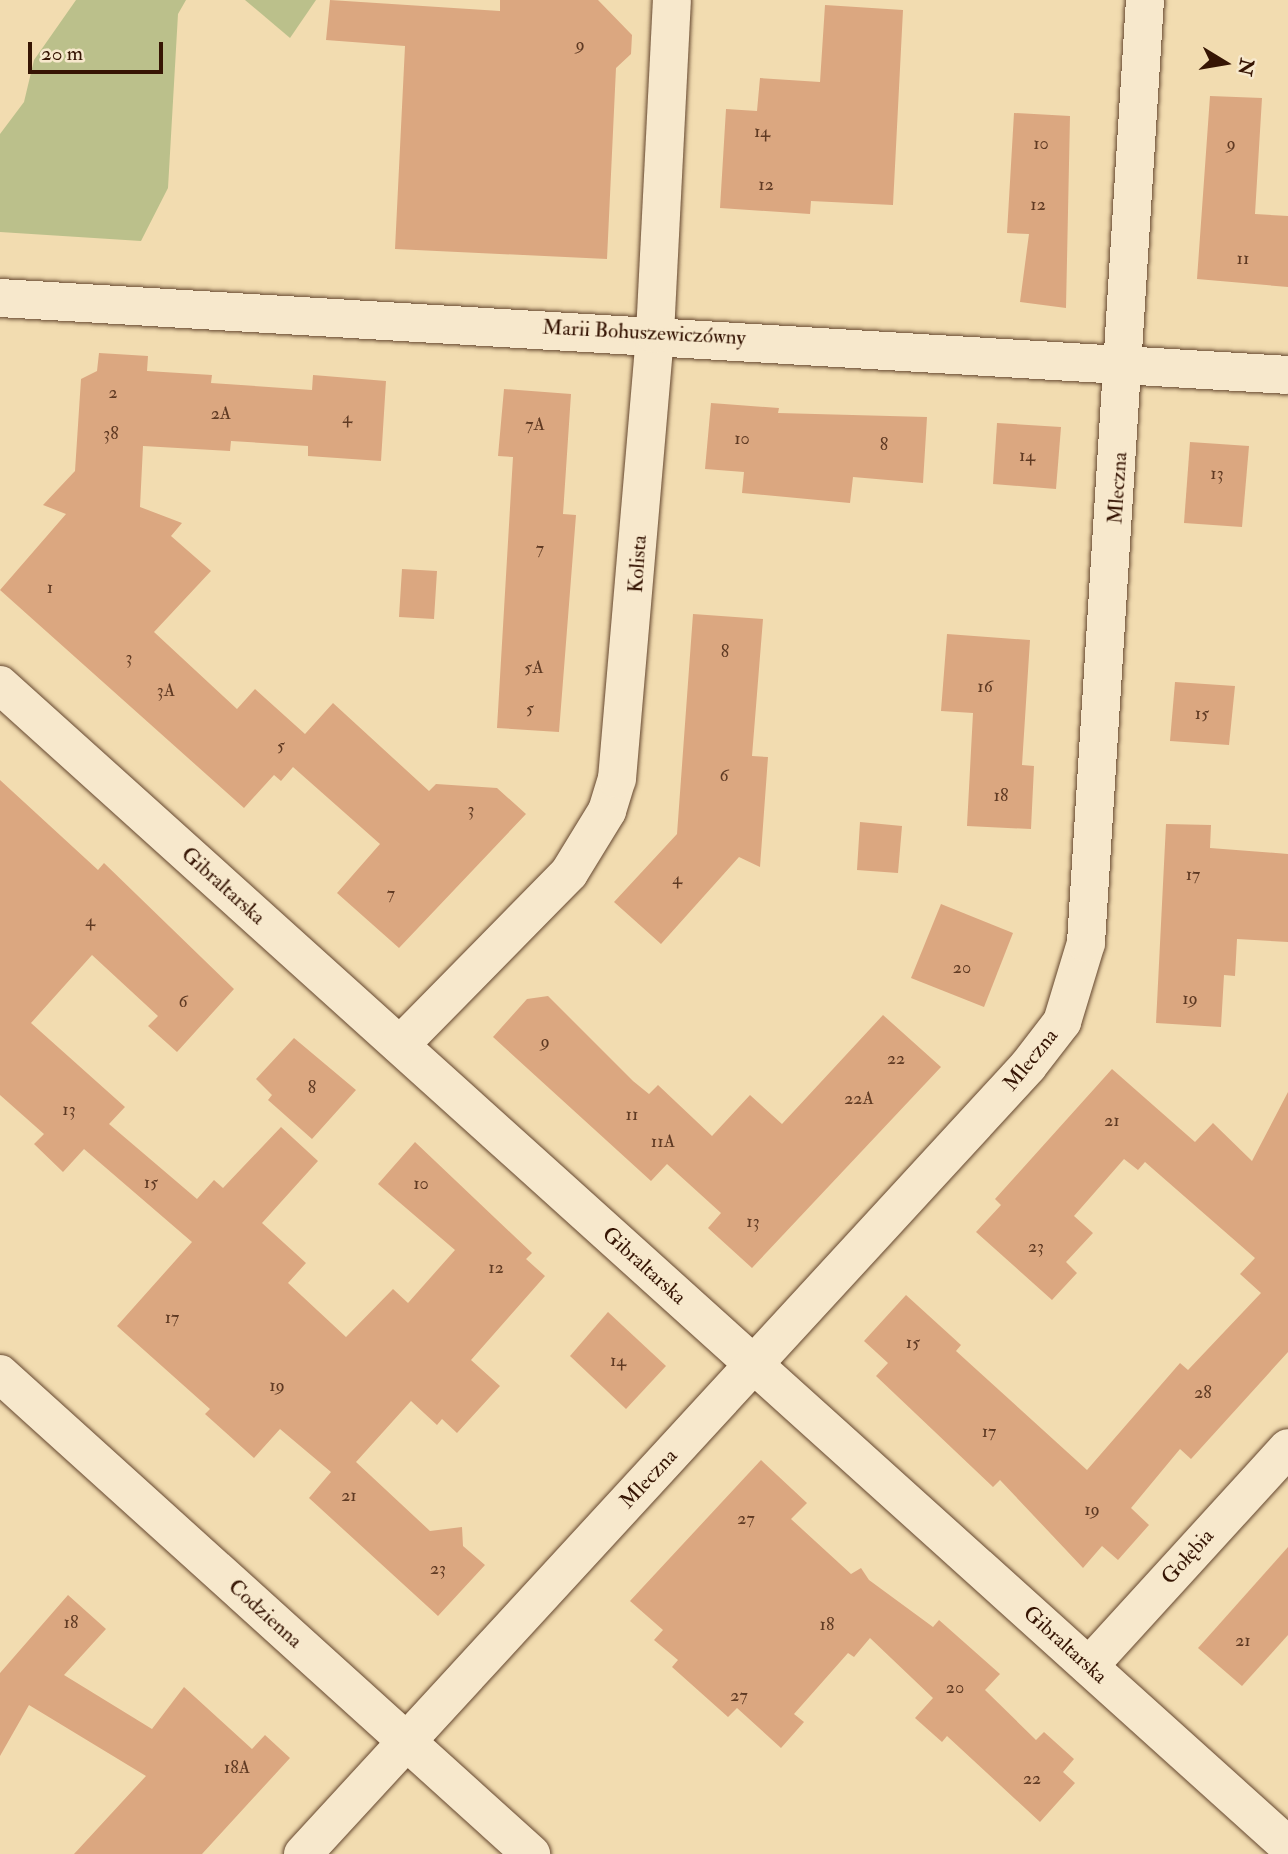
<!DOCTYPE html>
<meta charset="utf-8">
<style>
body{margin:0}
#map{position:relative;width:1288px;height:1854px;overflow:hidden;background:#f2dcb0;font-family:"IM FELL Double Pica",serif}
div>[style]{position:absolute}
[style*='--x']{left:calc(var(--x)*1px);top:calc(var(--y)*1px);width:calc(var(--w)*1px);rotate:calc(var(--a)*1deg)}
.green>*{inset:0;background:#bbc08b}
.building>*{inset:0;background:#dba780}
.roads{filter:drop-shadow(0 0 2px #65472f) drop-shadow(0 0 2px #65472f)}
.minor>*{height:38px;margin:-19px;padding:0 19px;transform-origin:19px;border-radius:19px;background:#f7e8cc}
span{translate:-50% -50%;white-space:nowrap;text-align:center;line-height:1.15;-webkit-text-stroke:5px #f7e8cc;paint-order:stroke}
.number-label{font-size:18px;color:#5f3a23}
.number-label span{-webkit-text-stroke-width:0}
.street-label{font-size:21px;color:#361504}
.north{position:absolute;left:1190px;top:28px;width:70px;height:70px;-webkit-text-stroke:5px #f7e8cc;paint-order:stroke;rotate:101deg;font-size:19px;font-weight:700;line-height:28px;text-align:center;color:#361504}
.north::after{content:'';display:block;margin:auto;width:24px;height:32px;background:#361504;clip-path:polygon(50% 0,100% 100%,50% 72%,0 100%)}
.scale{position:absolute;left:28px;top:42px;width:135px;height:32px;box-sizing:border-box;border:4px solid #361504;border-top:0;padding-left:9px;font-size:21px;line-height:24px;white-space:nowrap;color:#361504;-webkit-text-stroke:5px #f7e8cc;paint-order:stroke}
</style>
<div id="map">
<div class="green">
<div style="clip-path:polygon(76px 0,186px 0,178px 14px,168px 188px,141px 241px,0 232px,0 134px,24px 102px,34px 60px)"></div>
<div style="clip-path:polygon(245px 0,316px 0,290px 38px)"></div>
</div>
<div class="building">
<div style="clip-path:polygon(330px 0,500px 11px,500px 0,598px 0,632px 35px,631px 54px,616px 68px,607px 259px,395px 249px,405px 46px,326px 40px)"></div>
<div style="clip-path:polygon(825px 5px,903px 10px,893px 205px,811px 201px,810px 214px,720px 208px,726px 109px,757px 111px,760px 78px,820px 82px)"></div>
<div style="clip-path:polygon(1210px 96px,1262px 98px,1255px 214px,1288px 216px,1288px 287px,1197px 279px)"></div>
<div style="clip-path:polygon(1014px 113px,1070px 116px,1066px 308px,1020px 302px,1029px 234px,1007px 233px)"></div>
<div style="clip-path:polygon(99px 353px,148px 356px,147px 371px,212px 375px,211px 383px,312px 390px,313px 375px,386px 381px,381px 461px,308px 456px,308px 446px,231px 441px,230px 451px,143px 446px,140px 507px,182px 523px,171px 536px,211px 571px,154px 632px,237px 709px,255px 689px,305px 734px,333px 703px,429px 791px,436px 784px,497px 788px,526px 814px,399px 948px,337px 893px,380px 844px,293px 767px,281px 781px,274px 775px,244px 808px,0 590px,66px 514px,43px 505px,75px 471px,81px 379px,97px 371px)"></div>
<div style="clip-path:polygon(504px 389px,571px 394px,563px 514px,576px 515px,559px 732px,497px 728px,513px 457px,498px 456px)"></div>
<div style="clip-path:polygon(711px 403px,779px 408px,778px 413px,927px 417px,923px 483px,853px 477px,850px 503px,742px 493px,744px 472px,705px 469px)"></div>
<div style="clip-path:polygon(997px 423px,1061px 427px,1056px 489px,993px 484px)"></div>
<div style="clip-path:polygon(1190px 442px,1249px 446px,1242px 527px,1184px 523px)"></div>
<div style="clip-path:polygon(402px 569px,437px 571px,434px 619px,399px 617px)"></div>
<div style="clip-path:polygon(693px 614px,763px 619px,752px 756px,768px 757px,760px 867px,739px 857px,661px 944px,614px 902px,677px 834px)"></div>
<div style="clip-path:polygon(947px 634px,1030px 640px,1022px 765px,1034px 766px,1031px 829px,967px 826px,973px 713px,941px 711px)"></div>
<div style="clip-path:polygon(1175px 682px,1235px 686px,1229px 745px,1170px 741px)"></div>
<div style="clip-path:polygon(0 780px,98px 870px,104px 863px,234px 989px,177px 1052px,148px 1026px,158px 1016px,92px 955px,31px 1023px,125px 1107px,109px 1124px,197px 1199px,214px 1180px,223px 1188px,281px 1127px,318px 1161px,262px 1223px,306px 1263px,288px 1283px,346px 1337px,393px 1289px,408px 1303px,455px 1250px,378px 1184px,415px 1142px,532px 1253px,526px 1259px,545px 1276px,471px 1360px,500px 1386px,457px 1433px,442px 1419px,437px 1425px,411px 1401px,356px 1462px,430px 1531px,462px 1527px,463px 1546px,485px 1565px,438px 1616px,309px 1498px,331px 1472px,280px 1429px,254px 1458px,205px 1414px,210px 1409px,117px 1326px,192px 1242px,84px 1149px,63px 1172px,34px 1144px,44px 1134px,0 1095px)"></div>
<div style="clip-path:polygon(860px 822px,902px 826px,898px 873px,857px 870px)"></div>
<div style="clip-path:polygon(1166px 824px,1211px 825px,1210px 848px,1288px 854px,1288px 942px,1237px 939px,1235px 976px,1224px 975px,1221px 1027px,1156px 1023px)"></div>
<div style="clip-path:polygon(941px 904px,1013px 933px,984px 1007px,911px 978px)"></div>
<div style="clip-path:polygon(548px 996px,633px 1081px,649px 1094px,658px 1085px,712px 1136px,750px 1095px,782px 1124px,883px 1015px,941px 1067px,752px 1268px,708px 1228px,721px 1213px,667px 1164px,651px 1181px,493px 1037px,527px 999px)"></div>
<div style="clip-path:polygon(294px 1038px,356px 1090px,312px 1139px,268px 1100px,272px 1095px,256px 1079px)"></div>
<div style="clip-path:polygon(1112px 1069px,1195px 1142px,1213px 1123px,1252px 1161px,1288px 1092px,1288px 1352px,1191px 1459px,1180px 1449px,1131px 1508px,1149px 1525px,1118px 1560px,1102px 1546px,1083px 1568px,1000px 1480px,993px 1487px,876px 1376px,888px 1363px,864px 1341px,906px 1295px,961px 1345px,956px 1351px,1087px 1470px,1180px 1363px,1188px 1370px,1261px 1293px,1240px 1274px,1255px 1258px,1145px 1162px,1138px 1170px,1124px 1159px,1074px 1216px,1093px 1233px,1066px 1262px,1077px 1273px,1052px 1300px,976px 1232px,1001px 1205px,995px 1199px)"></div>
<div style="clip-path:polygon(608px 1312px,666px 1366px,626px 1409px,570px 1356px)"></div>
<div style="clip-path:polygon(761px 1460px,807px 1503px,791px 1519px,851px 1574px,861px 1568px,869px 1580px,933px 1627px,939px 1620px,1000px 1674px,985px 1690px,1036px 1740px,1044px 1732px,1074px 1759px,1063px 1772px,1075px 1783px,1040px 1822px,947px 1736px,942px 1742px,915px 1718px,933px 1698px,870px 1638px,854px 1657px,848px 1653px,794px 1714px,804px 1722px,781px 1748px,737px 1708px,728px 1717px,672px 1667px,678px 1660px,654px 1640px,663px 1630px,630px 1601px)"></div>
<div style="clip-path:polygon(1288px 1547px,1288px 1635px,1242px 1686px,1198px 1648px)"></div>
<div style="clip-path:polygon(68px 1595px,106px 1629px,64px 1675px,152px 1729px,184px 1687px,252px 1749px,265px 1735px,290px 1758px,202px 1854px,74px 1854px,146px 1776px,29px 1705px,0 1756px,0 1673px)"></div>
</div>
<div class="roads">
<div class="minor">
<div style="--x:0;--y:298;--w:1290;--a:3.42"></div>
<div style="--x:0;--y:685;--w:1734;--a:42.03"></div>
<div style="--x:400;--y:1045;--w:241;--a:-45.5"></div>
<div style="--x:569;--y:873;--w:73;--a:-58.5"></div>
<div style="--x:607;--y:811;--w:34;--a:-73"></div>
<div style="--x:617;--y:779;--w:447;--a:-85.1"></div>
<div style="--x:655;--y:334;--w:334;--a:-87.1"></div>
<div style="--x:0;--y:1374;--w:716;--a:42.11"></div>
<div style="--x:1089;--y:1666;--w:295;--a:-47.6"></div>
<div style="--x:303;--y:1854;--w:1071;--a:-47.38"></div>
<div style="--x:1028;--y:1066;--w:56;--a:-52.3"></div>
<div style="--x:1062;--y:1022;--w:83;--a:-73.1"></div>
<div style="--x:1086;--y:943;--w:945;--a:-86.42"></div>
</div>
</div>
<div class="number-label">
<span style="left:580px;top:45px">9</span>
<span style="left:762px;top:132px">14</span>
<span style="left:1041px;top:144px">10</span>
<span style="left:1231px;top:144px">9</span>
<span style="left:766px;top:185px">12</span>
<span style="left:1038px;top:205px">12</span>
<span style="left:1243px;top:259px">11</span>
<span style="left:113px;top:393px">2</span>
<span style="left:221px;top:414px">2A</span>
<span style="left:347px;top:418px">4</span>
<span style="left:535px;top:425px">7A</span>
<span style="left:111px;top:434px">38</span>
<span style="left:742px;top:439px">10</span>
<span style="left:884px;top:445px">8</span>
<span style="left:1027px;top:456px">14</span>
<span style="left:1217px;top:474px">13</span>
<span style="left:540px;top:549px">7</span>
<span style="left:50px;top:588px">1</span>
<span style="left:725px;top:652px">8</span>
<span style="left:129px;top:658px">3</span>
<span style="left:534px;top:668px">5A</span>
<span style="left:985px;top:687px">16</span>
<span style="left:166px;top:691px">3A</span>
<span style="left:530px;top:709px">5</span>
<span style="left:1202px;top:714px">15</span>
<span style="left:281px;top:746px">5</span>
<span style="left:724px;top:776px">6</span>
<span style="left:1001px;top:796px">18</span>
<span style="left:471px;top:810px">3</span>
<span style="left:1193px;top:875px">17</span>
<span style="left:677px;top:879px">4</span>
<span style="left:391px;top:894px">7</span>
<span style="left:90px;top:921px">4</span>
<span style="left:962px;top:968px">20</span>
<span style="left:1190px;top:999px">19</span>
<span style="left:183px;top:1002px">6</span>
<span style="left:545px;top:1042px">9</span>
<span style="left:896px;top:1059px">22</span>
<span style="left:312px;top:1088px">8</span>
<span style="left:859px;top:1099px">22A</span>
<span style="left:69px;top:1110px">13</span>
<span style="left:632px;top:1115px">11</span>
<span style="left:1112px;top:1121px">21</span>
<span style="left:663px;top:1142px">11A</span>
<span style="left:151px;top:1183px">15</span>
<span style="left:421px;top:1184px">10</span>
<span style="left:753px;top:1222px">13</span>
<span style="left:1036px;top:1247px">23</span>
<span style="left:496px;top:1268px">12</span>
<span style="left:172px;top:1318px">17</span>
<span style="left:913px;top:1343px">15</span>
<span style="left:618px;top:1361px">14</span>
<span style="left:277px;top:1386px">19</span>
<span style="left:1203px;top:1393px">28</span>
<span style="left:989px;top:1432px">17</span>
<span style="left:349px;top:1496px">21</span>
<span style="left:1092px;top:1510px">19</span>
<span style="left:746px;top:1519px">27</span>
<span style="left:438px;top:1569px">23</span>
<span style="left:71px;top:1623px">18</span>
<span style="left:827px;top:1625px">18</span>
<span style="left:1243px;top:1641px">21</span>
<span style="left:955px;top:1688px">20</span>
<span style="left:739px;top:1696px">27</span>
<span style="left:237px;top:1768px">18A</span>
<span style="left:1032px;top:1779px">22</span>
</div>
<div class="street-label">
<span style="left:644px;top:333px;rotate:3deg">Marii Bohuszewiczówny</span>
<span style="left:1118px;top:488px;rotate:-86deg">Mleczna</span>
<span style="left:638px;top:564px;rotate:-86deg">Kolista</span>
<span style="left:223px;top:886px;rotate:42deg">Gibraltarska</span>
<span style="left:1031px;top:1060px;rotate:-51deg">Mleczna</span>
<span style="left:644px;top:1266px;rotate:42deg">Gibraltarska</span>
<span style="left:649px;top:1479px;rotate:-47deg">Mleczna</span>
<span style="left:1188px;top:1557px;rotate:-48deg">Gołębia</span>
<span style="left:265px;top:1614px;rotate:42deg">Codzienna</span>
<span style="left:1065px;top:1645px;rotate:42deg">Gibraltarska</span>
</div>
<div class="north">N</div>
<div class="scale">20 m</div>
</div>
